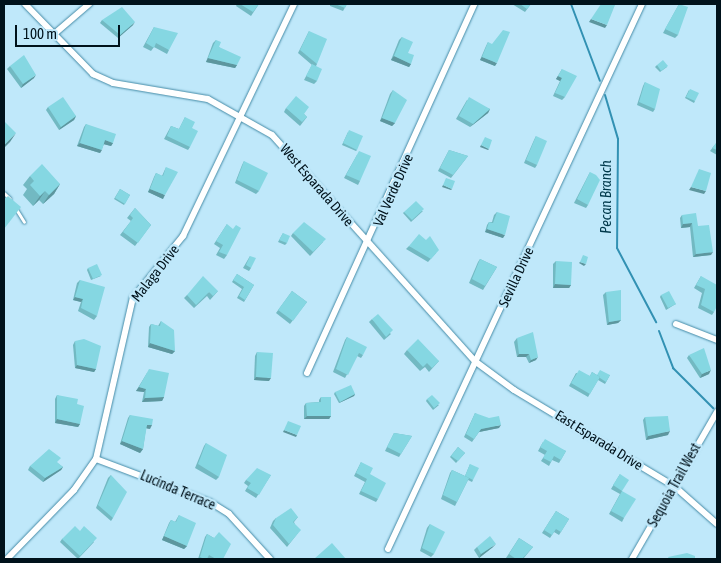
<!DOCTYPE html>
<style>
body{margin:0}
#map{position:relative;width:721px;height:563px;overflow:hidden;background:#bfe8fa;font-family:"Asap Condensed",sans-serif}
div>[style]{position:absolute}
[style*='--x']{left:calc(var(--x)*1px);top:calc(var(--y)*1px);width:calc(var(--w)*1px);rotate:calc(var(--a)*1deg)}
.stream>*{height:2px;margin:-1px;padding:0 1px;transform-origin:1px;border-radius:1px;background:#3291b3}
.roads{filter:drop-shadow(0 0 1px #458ba7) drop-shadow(0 0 1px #458ba7)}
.service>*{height:3px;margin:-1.5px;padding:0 1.5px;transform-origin:1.5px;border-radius:1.5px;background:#fff}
.minor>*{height:6px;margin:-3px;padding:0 3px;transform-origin:3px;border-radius:3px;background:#fff}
.wall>*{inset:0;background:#72b9c2}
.shaded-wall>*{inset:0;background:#5d969e}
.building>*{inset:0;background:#85d7e2}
span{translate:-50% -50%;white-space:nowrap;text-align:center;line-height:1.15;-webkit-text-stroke:5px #bfe8fa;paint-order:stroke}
.street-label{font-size:14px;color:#00121b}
.water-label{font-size:15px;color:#00394b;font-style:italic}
.frame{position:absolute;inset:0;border:5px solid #00121b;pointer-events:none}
.scale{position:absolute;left:15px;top:25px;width:105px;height:22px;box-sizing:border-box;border:2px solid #00121b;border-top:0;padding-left:6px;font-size:15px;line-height:18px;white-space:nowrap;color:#00121b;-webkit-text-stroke:4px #bfe8fa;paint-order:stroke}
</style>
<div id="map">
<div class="stream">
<div style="--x:571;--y:4;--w:82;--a:69.4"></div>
<div style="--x:605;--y:95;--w:46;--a:73.5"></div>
<div style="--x:618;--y:139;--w:109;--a:90.5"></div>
<div style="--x:617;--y:248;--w:84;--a:62.2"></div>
<div style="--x:659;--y:331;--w:40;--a:69"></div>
<div style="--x:673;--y:368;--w:57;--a:45"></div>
</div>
<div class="roads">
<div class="service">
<div style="--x:4;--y:193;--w:8;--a:45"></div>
<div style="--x:16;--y:209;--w:15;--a:58"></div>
</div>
<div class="minor">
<div style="--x:25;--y:4;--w:98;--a:45.8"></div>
<div style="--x:93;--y:74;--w:22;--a:24"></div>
<div style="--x:113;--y:83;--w:96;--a:9.6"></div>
<div style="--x:208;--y:99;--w:73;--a:29.4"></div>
<div style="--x:272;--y:135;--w:305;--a:48.1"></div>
<div style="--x:476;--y:362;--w:47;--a:36.4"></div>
<div style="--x:514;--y:390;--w:187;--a:31"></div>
<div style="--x:674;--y:486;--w:57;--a:41.5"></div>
<div style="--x:53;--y:35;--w:48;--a:-40.7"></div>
<div style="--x:676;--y:324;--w:44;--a:21.3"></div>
<div style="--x:307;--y:373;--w:405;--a:-65.6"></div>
<div style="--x:96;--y:459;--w:122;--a:20.7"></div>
<div style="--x:210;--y:502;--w:22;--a:32"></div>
<div style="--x:229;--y:514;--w:61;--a:47.7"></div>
<div style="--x:388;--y:549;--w:601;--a:-65.01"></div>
<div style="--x:7;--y:559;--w:96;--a:-45.8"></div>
<div style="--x:74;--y:490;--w:38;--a:-55"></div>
<div style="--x:96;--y:459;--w:165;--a:-77.1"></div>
<div style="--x:133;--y:298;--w:80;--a:-51.1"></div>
<div style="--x:183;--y:236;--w:257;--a:-64.4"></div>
<div style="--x:632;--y:559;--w:170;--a:-60"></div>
</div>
</div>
<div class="wall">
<div style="clip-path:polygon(237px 4px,259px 4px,251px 16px,236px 6px)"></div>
<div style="clip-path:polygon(330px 4px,347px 4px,343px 11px,330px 6px)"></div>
<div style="clip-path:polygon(512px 4px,531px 4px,525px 12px)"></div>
<div style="clip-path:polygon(679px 4px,678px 35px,675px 38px,663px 33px)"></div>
<div style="clip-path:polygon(102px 20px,133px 25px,118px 38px,100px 23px)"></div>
<div style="clip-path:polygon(154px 27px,169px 50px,167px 54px,154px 47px,151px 51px,143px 47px)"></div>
<div style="clip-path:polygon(309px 31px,317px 64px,316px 66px,317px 81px,314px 84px,304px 80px,312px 65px,298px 53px)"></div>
<div style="clip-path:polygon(402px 37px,408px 53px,411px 64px,409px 67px,391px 60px,399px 40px)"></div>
<div style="clip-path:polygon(216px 40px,219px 47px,237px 65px,235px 68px,206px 62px,213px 43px)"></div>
<div style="clip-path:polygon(488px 42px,495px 66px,480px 60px,486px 46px)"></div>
<div style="clip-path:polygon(657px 65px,667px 67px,660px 72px,655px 67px)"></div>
<div style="clip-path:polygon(10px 66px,34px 78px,21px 88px,7px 69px)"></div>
<div style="clip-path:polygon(562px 69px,565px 97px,562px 100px,553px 96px,560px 81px,556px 79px)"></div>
<div style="clip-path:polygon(645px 82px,655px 109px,653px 112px,637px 105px,643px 86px)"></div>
<div style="clip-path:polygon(393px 90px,395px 123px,392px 126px,380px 121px,390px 94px)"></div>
<div style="clip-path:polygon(689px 90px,695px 101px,694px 103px,685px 98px)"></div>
<div style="clip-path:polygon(467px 100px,490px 109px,488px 113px,470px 127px,456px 119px)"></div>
<div style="clip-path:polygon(48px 107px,76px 116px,74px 120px,59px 130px,46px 110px)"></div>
<div style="clip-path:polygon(286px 108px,304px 114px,307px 117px,300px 126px,284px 112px)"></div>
<div style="clip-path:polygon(185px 117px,190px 147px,188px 150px,164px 139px,171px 126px,179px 129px)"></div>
<div style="clip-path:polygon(86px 124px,113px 143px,111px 146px,104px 144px,100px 153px,77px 146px,84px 127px)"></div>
<div style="clip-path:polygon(348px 132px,357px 150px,356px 151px,342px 145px)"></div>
<div style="clip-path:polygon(536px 136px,537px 165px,535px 168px,524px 163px,534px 140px)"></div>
<div style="clip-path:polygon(717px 142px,717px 155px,710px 151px)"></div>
<div style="clip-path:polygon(449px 150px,468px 156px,451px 178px,438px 171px)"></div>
<div style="clip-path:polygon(357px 155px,360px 181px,358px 185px,344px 178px)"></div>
<div style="clip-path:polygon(244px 161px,259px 191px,256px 194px,235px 183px,242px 165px)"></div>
<div style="clip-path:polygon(166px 167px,163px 199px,148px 192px,154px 177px,156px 173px,162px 176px)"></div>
<div style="clip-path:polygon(590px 172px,588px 205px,586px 208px,574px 203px)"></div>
<div style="clip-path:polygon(30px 176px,60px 184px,54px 194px,43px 204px,39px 200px,33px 206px,23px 195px,27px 189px,23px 185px)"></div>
<div style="clip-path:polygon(120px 189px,130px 195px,124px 205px,114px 199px)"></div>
<div style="clip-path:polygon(135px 208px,151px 225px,135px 246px,120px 235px,131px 221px,127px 218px)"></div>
<div style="clip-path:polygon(423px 211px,411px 222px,403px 213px,404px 212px)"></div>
<div style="clip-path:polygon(497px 212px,503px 238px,485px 232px,487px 225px,489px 222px,492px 222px,494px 215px)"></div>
<div style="clip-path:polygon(682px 215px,698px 226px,711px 255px,693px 257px,690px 227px,681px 228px,680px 218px)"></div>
<div style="clip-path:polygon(227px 224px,227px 255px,224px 259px,216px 255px,220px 248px,214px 244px)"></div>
<div style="clip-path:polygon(283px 233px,287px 243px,285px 245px,278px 242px)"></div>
<div style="clip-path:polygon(293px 233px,323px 242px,310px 256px,291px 236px)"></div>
<div style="clip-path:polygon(409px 246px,436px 253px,428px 262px,406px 249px)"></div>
<div style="clip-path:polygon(250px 256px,251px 268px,249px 271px,243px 268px)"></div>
<div style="clip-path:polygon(480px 259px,497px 267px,483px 290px,469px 283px,478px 262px)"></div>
<div style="clip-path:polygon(556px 261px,571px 285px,569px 288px,553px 288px,553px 264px)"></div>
<div style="clip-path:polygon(88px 268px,101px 276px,91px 280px,87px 270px)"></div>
<div style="clip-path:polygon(237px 274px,254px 285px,244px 302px,237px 298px,242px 289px,232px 282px)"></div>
<div style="clip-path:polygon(701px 276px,714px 312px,712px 315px,698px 308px,702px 293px,694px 288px)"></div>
<div style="clip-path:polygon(80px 280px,97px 316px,94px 320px,78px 311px,81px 302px,73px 300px,77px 283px)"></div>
<div style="clip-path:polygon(218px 291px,210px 300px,207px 296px,194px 308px,184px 298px,187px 295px)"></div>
<div style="clip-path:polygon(292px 291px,307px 302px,290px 324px,276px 313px)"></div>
<div style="clip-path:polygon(606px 292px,621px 320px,618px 323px,607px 325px,603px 295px)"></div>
<div style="clip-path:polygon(661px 295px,676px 304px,674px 305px,666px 310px,660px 297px)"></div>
<div style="clip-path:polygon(372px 319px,391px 334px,384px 340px,369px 322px)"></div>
<div style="clip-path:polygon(161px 321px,175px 351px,172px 354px,148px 347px,149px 327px,151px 324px,158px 326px)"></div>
<div style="clip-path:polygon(347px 337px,363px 355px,361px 358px,357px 356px,345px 378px,333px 372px,345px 340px)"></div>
<div style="clip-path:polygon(517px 338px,536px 360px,529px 363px,526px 357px,517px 357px,514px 342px)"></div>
<div style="clip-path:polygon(75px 341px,96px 369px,94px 372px,75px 368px,73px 345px)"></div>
<div style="clip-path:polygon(407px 350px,439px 361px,429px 372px,425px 367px,420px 371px,404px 354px)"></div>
<div style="clip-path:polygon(257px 352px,269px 381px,254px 380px,255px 356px)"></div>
<div style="clip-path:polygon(689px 355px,709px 374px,700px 378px,687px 358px)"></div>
<div style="clip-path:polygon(592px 372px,597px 375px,610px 375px,605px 384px,598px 380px,588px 397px,569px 386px,576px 373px,590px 376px)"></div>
<div style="clip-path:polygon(147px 373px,164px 397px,162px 401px,142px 402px,144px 392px,136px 391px)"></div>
<div style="clip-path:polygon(335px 392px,355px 394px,354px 396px,339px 403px,334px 394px)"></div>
<div style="clip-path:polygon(57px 395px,77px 404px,80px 424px,78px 427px,55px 423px,55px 399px)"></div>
<div style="clip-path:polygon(321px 397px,331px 416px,329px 419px,304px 419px,304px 406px,306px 403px,319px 402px,319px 400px)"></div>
<div style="clip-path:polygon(427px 399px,439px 405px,433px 410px,426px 401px)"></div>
<div style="clip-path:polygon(475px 413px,499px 428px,479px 432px,472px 442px,464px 437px)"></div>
<div style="clip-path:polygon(130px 415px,150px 429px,146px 428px,143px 449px,140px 453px,120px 444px,128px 418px)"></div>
<div style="clip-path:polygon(645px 417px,668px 435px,646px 440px,643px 420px)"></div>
<div style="clip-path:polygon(394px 433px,412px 436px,399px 457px,385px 451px)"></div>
<div style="clip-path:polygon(543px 442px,566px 451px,559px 463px,552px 460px,549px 466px,541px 461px,545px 455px,538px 451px)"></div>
<div style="clip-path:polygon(206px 443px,219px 477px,216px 480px,195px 468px,204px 446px)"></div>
<div style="clip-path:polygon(458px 447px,465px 453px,456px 463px,450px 457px)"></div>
<div style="clip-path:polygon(361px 462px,378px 499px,376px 502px,359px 494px,365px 482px,354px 476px)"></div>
<div style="clip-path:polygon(57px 463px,63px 467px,61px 470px,43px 482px,28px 470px,30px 466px)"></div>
<div style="clip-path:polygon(470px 464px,473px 480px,472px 482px,468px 480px,455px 506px,441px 499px,450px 473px,452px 470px,465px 476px)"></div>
<div style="clip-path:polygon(620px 474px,622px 491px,624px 518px,622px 522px,609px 514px,620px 494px,611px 489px)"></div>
<div style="clip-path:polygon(111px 475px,113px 518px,111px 521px,96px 508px,108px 478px)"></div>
<div style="clip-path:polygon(271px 475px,256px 498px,245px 491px,248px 486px,244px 483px,246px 480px)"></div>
<div style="clip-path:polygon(556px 511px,569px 519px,559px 535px,554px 532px,550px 538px,542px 533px)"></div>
<div style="clip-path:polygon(179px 515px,187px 546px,184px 549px,162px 540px,169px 523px,171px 520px,175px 522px)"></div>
<div style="clip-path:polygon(298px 517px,294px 522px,298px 533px,287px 547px,270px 528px,273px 521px,276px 518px)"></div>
<div style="clip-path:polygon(430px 524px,434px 554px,431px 557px,420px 551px,427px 528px)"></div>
<div style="clip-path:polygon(80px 531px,94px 542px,78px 559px,60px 542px,62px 539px)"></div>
<div style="clip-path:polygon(207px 534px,214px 538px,223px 559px,209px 559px,207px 558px,207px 559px,198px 559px,205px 537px)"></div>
<div style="clip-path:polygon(519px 538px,533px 547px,523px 559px,508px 559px,506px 558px)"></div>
<div style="clip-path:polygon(477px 547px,493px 547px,479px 558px,474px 550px)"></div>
</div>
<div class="shaded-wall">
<div style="clip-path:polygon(591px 19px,607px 25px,605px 28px,589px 22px)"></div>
<div style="clip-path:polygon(135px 22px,133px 25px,118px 38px,120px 35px)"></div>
<div style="clip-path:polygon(394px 56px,411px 64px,409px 67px,391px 60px)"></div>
<div style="clip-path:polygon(482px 57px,497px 63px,495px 66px,480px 60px)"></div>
<div style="clip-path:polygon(208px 58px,237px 65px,235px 68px,206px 62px)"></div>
<div style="clip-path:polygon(36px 75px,34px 78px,21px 88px,23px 84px)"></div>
<div style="clip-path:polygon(558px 76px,562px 78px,560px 81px,556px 79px)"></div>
<div style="clip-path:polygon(490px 109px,488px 113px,470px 127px,473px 124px)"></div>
<div style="clip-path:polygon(76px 116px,74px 120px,59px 130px,61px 127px)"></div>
<div style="clip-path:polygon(382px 118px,395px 123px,392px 126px,380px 121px)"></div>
<div style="clip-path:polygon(16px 133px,10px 142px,4px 148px,4px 145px)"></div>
<div style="clip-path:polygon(105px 140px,113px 143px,111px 146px,103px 144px)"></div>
<div style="clip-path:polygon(80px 143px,102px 150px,100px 153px,77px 146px)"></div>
<div style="clip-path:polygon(481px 145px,489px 149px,488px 150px,480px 147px)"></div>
<div style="clip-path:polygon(60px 184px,54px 194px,43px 204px,49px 195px)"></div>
<div style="clip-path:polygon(443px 185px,452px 189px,451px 190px,442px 187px)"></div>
<div style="clip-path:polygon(691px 187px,706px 191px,704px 194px,689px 190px)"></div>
<div style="clip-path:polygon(150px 189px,165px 195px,163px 199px,148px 192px)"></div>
<div style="clip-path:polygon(45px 191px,39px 200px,33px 206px,40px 196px)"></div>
<div style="clip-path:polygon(692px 223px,690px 227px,681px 228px,683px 224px)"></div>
<div style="clip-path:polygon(487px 229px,505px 235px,503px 238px,485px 232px)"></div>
<div style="clip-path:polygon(713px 252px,711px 255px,693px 257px,696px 254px)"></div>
<div style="clip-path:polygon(580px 262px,586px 264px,584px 266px,579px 263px)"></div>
<div style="clip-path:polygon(555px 284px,571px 285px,569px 288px,553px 288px)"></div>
<div style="clip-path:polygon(75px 297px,83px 299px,81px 302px,73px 300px)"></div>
<div style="clip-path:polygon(621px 320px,618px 323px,607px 325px,609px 322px)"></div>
<div style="clip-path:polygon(150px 343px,175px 351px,172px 354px,148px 347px)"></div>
<div style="clip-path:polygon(519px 354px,529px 354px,526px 357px,517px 357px)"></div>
<div style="clip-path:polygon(538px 357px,536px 360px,529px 363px,531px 360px)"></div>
<div style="clip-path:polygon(77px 365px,96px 369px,94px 372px,75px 368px)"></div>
<div style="clip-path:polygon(711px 370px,709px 374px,700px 378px,702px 374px)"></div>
<div style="clip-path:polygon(256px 377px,271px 378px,269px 381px,254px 380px)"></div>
<div style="clip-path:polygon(139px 387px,146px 389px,144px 392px,136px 391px)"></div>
<div style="clip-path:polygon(355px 394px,354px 396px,339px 403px,340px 402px)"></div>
<div style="clip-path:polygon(164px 397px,162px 401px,142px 402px,145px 398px)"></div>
<div style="clip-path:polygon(307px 416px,331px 416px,329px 419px,304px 419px)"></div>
<div style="clip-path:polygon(57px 419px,80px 424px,78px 427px,55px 423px)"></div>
<div style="clip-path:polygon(147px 425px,152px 425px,150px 429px,145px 428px)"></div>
<div style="clip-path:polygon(501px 425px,499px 428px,479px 432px,481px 429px)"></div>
<div style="clip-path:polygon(284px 430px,297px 435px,296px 437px,283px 432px)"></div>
<div style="clip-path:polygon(670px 431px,668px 435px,646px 440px,648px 436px)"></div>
<div style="clip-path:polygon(122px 441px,143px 449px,140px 453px,120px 444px)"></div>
<div style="clip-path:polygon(63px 467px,61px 470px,43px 482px,45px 478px)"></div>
<div style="clip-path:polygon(164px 536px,187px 546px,184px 549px,162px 540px)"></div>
<div style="clip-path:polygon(496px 544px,493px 547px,479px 558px,481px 554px)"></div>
</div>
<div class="building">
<div style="clip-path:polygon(240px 4px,259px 4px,253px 12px)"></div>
<div style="clip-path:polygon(335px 4px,347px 4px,345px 8px)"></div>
<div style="clip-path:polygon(520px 4px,531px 4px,527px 9px)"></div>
<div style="clip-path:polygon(601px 4px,612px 4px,615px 5px,607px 25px,591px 19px)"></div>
<div style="clip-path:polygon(679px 4px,688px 7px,678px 35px,665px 29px)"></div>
<div style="clip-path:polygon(122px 7px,135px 22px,120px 35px,102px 20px)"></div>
<div style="clip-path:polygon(154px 27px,178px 33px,169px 50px,156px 43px,154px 48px,146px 43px)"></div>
<div style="clip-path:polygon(503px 30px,510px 32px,497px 63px,482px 57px,488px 42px,492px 44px)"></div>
<div style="clip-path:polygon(309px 31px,327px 39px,317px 64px,300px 50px)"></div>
<div style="clip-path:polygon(402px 37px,413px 42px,408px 53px,414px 55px,411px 64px,394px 56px)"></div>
<div style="clip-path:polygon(216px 40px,221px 42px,219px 47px,241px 57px,237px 65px,208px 58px)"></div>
<div style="clip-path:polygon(24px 55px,36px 75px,23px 84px,10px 66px)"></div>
<div style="clip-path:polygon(663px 60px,668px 66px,661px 71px,657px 65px)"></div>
<div style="clip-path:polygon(312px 64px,322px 69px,317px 81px,306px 76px)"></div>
<div style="clip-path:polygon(562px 69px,577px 76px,565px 97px,555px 93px,562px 78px,558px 76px)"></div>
<div style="clip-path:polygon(645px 82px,660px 89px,655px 109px,639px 102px)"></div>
<div style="clip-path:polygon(690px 89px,699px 93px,695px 101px,686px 97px)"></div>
<div style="clip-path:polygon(393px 90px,407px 100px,395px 123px,382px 118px)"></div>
<div style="clip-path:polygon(296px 96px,309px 107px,304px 114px,307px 117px,302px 122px,286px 108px)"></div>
<div style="clip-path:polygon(63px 97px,76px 116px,61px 127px,48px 107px)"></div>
<div style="clip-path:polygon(469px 97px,490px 109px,473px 124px,459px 116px)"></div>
<div style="clip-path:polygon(185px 117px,195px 122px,192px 128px,198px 131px,190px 147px,167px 136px,171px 126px,179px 129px)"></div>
<div style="clip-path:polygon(4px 121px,16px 133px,5px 144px,4px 143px)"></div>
<div style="clip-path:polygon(86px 124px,116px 134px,113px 143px,105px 140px,102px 150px,80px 143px)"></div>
<div style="clip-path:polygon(349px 130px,363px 136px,357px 150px,343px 143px)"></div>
<div style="clip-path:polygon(536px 136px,547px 141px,537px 165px,526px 160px)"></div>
<div style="clip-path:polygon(485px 137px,492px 140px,489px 149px,481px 145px)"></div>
<div style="clip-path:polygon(717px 142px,717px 150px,712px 148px)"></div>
<div style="clip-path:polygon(449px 150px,468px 156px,453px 175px,440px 168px)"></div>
<div style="clip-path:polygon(359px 151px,371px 156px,360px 181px,346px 175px)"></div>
<div style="clip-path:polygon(244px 161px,268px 173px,259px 191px,237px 180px)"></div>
<div style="clip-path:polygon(42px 164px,60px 184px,49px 195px,45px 191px,40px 196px,30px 185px,34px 181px,30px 176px)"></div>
<div style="clip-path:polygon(166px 167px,178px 172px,165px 195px,150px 189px,156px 173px,163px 176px)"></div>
<div style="clip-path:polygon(699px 169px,711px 173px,706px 191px,691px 187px)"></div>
<div style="clip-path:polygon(590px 172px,596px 175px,600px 180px,588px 205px,577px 199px)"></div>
<div style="clip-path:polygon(446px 178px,455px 181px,452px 189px,443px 185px)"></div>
<div style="clip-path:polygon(120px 189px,130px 195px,125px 204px,115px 198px)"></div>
<div style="clip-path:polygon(8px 196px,21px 207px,4px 229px,4px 200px)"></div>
<div style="clip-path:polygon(416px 201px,424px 209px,412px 220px,404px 212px)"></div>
<div style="clip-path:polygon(135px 208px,151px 225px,138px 243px,123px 232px,133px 218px,130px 215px)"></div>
<div style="clip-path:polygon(497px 212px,510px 216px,505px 235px,487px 229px,489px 222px,493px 223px)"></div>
<div style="clip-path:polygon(696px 213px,698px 226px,709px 225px,713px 252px,696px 254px,692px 223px,683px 224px,682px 215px)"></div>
<div style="clip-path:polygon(304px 222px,326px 239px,313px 252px,293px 233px)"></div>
<div style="clip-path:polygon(227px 224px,233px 229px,236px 225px,241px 228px,227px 255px,219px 252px,223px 245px,216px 241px)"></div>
<div style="clip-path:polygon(283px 233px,290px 236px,287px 243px,279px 240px)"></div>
<div style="clip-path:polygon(419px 234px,426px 240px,430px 236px,439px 250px,431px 259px,409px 246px)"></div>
<div style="clip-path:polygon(583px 255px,588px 257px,586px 264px,580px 262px)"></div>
<div style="clip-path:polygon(250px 256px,256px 258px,251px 268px,246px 265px)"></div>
<div style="clip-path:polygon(480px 259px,497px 267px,485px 286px,472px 279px)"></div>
<div style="clip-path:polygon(556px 261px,572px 262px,571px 285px,555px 284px)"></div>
<div style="clip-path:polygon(97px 264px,102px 275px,93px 279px,88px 268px)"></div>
<div style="clip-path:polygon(237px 274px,254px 285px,245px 300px,239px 296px,244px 287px,233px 280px)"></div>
<div style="clip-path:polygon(203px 276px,218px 291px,213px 296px,209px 292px,196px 305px,187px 295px)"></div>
<div style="clip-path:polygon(701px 276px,717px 285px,717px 306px,714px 312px,701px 305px,705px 289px,696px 285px)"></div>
<div style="clip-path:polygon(80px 280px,105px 287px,97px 316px,81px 308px,83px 299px,75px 297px)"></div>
<div style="clip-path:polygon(621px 290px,621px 320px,609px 322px,606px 292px)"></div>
<div style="clip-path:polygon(292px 291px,307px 302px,293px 321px,278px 310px)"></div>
<div style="clip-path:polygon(669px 291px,676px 304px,668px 308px,661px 295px)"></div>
<div style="clip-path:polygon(378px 314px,393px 330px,386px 337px,372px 319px)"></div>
<div style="clip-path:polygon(161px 321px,174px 330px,175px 351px,150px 343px,151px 324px,160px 326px)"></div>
<div style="clip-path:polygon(533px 332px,538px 357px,531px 360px,529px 354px,519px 354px,517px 338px)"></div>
<div style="clip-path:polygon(347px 337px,367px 347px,363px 355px,359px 353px,348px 375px,336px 369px)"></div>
<div style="clip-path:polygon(84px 339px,101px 346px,96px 369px,77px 365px,75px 341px)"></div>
<div style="clip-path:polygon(418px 339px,439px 361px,432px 368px,427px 363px,423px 367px,407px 350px)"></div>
<div style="clip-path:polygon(704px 348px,711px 370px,702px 374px,689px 355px)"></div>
<div style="clip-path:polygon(257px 352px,273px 353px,271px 378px,256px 377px)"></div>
<div style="clip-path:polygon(149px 369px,169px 373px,164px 397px,145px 398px,146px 389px,139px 387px)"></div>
<div style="clip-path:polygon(579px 370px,590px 376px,592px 372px,600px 377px,590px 394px,571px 383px)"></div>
<div style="clip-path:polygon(600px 370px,610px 375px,606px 382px,600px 378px,600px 377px,597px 375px)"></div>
<div style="clip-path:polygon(351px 385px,355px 394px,340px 402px,335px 392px)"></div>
<div style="clip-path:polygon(57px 395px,78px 399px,77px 404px,84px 406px,80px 424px,57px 419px)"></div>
<div style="clip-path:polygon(432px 395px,440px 403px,434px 408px,427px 399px)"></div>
<div style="clip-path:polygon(321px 397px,331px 397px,331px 416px,307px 416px,306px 403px,321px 402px)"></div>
<div style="clip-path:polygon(475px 413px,489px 418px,499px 416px,501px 425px,481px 429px,474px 439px,466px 434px)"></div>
<div style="clip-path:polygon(130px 415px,153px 419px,152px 425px,147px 425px,143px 449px,122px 441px)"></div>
<div style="clip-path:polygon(668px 416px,670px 431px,648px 436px,645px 417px)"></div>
<div style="clip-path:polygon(288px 421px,301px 426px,297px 435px,284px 430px)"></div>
<div style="clip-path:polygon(394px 433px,412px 436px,401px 454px,387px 447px)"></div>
<div style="clip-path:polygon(545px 439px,566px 451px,561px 460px,554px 456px,551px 462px,543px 458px,547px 451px,540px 447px)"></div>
<div style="clip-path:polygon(206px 443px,227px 455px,219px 477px,198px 464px)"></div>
<div style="clip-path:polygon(458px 447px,465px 453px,458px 461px,451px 456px)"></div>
<div style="clip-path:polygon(49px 449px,61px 458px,57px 462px,63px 467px,45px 478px,30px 466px)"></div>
<div style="clip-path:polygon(361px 462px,373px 468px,370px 474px,386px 483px,378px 499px,361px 491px,367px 479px,356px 473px)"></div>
<div style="clip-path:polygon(470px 464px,479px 468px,473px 480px,465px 476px)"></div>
<div style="clip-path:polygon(257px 468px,271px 475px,259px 495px,247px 488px,251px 483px,246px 480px)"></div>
<div style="clip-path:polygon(452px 470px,469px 478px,457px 502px,443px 495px)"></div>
<div style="clip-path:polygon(620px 474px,629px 480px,622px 491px,613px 485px)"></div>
<div style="clip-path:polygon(111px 475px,127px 492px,113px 518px,98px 505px)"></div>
<div style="clip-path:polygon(622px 491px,636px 499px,624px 518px,611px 511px)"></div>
<div style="clip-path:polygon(291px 508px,298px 517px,293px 522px,301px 530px,289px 544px,273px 525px,276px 518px)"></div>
<div style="clip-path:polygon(556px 511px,569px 519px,561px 532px,556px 529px,552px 535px,544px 530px)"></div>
<div style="clip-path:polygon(179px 515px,196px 523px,187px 546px,164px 536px,171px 520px,176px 522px)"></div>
<div style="clip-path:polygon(430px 524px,445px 532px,434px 554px,422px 548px)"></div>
<div style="clip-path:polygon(75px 526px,80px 531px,84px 526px,97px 538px,80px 556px,62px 539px)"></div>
<div style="clip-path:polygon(219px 532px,231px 544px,223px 559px,216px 559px,209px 555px,207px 559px,204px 559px,200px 557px,207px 534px,214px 538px)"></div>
<div style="clip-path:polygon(490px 536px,496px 544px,481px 554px,477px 547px)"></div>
<div style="clip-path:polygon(519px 538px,533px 547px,522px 559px,516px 559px,509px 554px)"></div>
<div style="clip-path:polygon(332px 543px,346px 559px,314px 559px)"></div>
<div style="clip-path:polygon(687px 553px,695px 556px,695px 559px,669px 559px,668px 557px)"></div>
</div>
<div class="street-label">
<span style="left:317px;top:185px;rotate:49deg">West Esparada Drive</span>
<span style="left:393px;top:190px;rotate:-66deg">Val Verde Drive</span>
<span style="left:155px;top:273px;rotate:-52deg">Malaga Drive</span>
<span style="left:516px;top:277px;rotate:-65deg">Sevilla Drive</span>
<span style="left:599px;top:440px;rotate:32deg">East Esparada Drive</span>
<span style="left:674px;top:485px;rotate:-61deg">Sequoia Trail West</span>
<span style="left:178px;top:490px;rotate:23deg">Lucinda Terrace</span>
</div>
<div class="water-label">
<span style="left:606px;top:197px;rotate:-90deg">Pecan Branch</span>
</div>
<div class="frame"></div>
<div class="scale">100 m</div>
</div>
